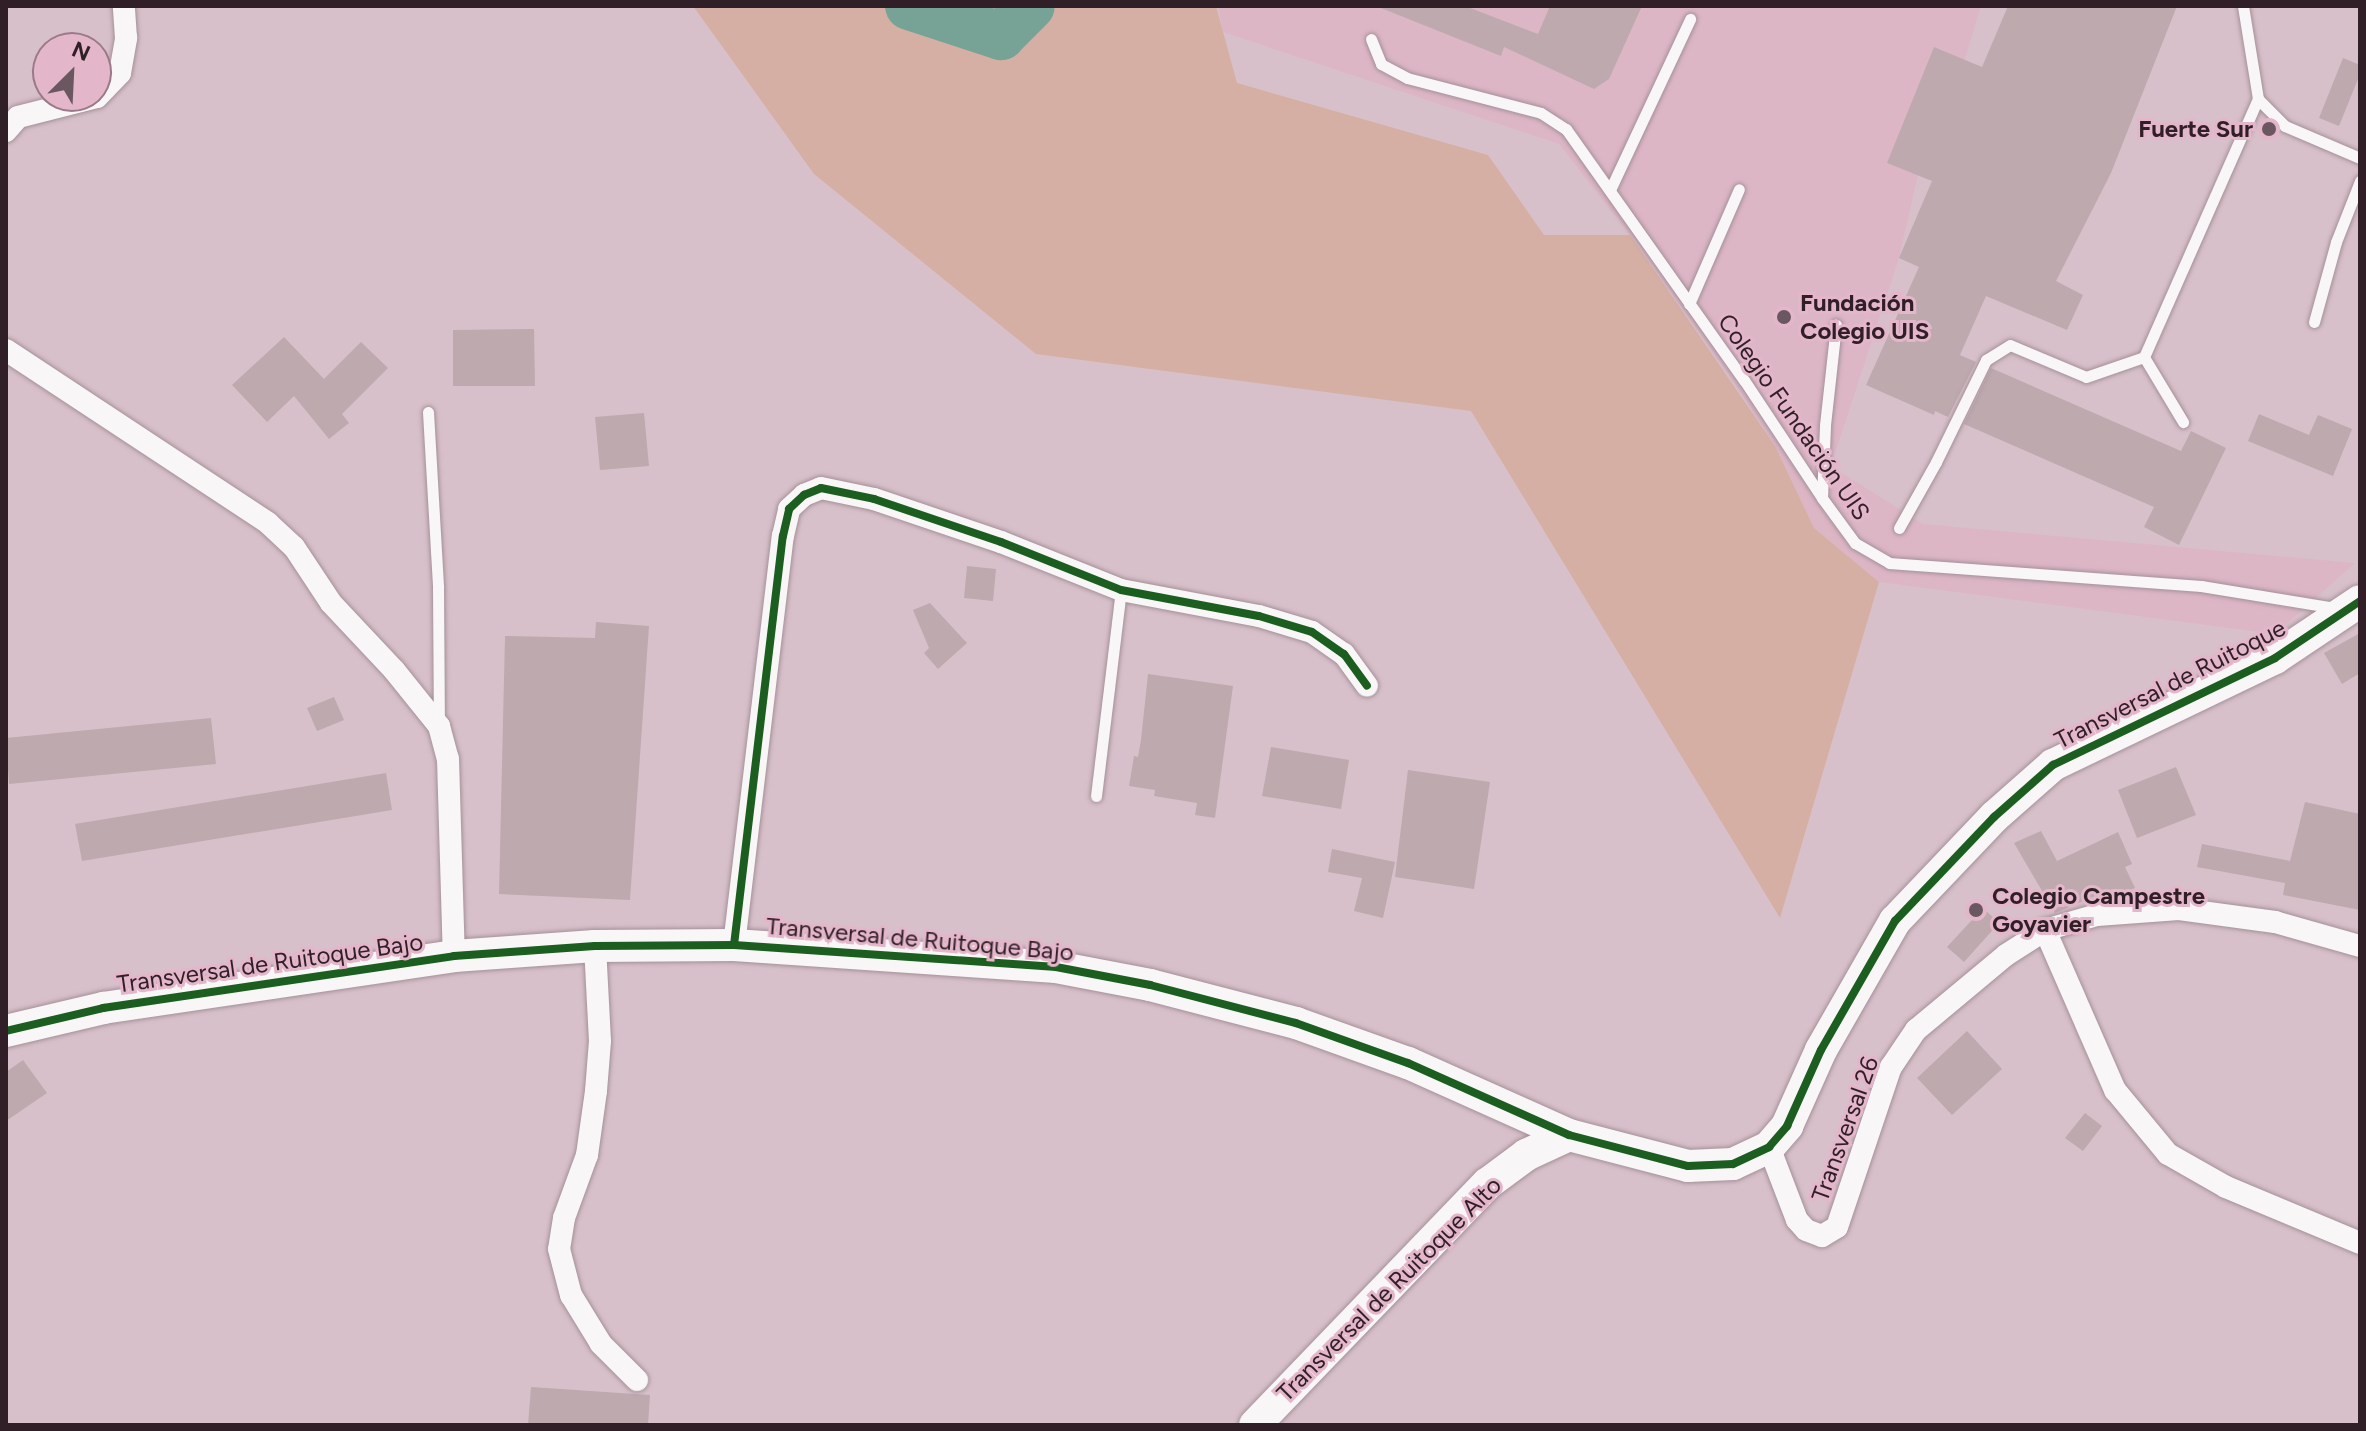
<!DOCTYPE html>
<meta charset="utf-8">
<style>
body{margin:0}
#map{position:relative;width:2366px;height:1431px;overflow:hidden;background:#d8c0ca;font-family:Figtree,sans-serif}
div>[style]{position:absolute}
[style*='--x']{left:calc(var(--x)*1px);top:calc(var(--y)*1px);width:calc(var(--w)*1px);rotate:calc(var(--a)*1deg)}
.built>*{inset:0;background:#ddb6c6}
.green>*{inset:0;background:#d5afa3}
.river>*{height:48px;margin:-24px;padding:0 24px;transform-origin:24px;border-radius:24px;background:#77a396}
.building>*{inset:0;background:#bda9ae}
.roads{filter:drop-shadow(0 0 2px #a49199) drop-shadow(0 0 2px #a49199)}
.lane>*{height:11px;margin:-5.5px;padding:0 5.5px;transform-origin:5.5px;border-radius:5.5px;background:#f9f6f7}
.street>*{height:22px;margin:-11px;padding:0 11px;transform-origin:11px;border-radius:11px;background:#f9f6f7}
.secondary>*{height:32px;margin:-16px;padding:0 16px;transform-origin:16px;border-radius:16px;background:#f9f6f7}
.cycleway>*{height:8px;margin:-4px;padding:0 4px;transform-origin:4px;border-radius:4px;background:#1b5e20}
.dots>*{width:22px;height:22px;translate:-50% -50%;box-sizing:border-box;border:4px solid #e3b6c9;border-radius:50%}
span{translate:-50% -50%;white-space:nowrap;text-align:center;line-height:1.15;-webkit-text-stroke:6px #e3b6c9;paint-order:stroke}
.poi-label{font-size:24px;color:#301f26;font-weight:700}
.right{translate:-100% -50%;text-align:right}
.left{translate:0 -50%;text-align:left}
.street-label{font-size:24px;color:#301f26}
.frame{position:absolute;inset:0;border:8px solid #301f26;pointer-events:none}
.north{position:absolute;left:32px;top:32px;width:80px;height:80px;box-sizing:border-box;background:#e3b6c9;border:2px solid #9b7a88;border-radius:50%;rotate:24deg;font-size:22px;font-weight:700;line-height:32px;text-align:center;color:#301f26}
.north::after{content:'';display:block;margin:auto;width:28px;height:36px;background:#6b575f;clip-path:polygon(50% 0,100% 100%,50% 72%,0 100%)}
</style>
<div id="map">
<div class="built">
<div style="clip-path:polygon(1218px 6px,1981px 6px,1965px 59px,1918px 175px,1899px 258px,1831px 466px,1923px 524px,2355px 563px,2275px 634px,1879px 582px,1814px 528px,1775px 446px,1730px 376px,1630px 235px,1559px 144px,1223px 32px)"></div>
</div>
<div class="green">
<div style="clip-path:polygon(693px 6px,1216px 6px,1237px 83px,1488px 155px,1544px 235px,1630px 235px,1775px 446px,1814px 528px,1879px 582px,1780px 918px,1471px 411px,1036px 354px,814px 174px)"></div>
</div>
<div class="river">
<div style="--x:909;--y:6;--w:97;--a:18.1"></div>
<div style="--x:1001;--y:36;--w:42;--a:-45"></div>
</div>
<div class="building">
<div style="clip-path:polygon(1376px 6px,1465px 6px,1538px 34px,1550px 6px,1642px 6px,1609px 79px,1594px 89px,1504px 47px,1501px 56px)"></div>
<div style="clip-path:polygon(2008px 6px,2177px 6px,2111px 173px,2056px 281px,2083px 295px,2067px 330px,1986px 296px,1960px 355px,1976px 362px,1948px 417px,1935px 411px,1934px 415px,1866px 385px,1919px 267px,1899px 258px,1932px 181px,1887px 163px,1934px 47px,1982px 67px)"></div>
<div style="clip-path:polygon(2343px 58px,2360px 65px,2360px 74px,2339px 126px,2319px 118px)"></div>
<div style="clip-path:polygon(534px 329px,535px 386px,453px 386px,453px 330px)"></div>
<div style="clip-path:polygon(284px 337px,324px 379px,361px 342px,388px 368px,342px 414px,349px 423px,329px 439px,294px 396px,267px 422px,232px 385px)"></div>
<div style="clip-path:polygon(1991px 368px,2181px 451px,2191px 431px,2226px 448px,2179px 545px,2144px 527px,2154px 507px,1964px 424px)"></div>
<div style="clip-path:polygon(644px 413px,649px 466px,600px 470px,595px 417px)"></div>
<div style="clip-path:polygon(2259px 414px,2309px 435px,2318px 415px,2352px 429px,2333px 476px,2248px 441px)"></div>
<div style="clip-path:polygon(967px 566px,996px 569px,993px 601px,964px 598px)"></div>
<div style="clip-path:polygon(930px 603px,967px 643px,938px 669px,924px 653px,929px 648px,913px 610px)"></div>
<div style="clip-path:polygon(596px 622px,649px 626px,630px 900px,499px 894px,505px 636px,595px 638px)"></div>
<div style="clip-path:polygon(2360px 633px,2360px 673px,2342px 684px,2324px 653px)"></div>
<div style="clip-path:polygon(1148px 674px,1233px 686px,1215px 818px,1195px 815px,1197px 803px,1154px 796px,1155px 790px,1129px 786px,1134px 756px,1138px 757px,1141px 740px)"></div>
<div style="clip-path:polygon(334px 697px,344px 720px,317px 731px,307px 708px)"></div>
<div style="clip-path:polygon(211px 718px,216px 764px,9px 784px,6px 738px)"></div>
<div style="clip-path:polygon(1271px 747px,1349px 760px,1341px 809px,1262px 796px)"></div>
<div style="clip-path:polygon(2176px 767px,2196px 815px,2137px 838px,2118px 790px)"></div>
<div style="clip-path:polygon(1408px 770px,1490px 782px,1474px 889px,1395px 877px)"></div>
<div style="clip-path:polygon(386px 773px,392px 810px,82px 861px,75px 824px)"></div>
<div style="clip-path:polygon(2305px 802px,2360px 814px,2360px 910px,2283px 895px,2285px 883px,2197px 867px,2202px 844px,2290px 861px)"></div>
<div style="clip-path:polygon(2041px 831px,2057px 861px,2118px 832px,2132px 864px,2125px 867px,2135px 888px,2106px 900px,2100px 894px,2055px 913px,2014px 843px)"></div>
<div style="clip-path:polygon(1332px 849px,1395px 862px,1383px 918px,1354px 911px,1362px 878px,1328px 872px)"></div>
<div style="clip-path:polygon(1983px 908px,1999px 923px,1964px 962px,1947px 947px)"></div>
<div style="clip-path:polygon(1967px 1031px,2002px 1069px,1952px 1115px,1917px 1078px)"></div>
<div style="clip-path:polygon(23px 1060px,47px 1093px,6px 1121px,6px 1072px)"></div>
<div style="clip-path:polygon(2085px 1113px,2102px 1126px,2083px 1151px,2065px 1138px)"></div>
<div style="clip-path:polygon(531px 1387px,650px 1395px,648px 1425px,528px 1425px)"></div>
</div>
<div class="roads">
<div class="lane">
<div style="--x:2243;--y:6;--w:94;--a:80.8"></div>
<div style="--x:2258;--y:99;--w:38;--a:45"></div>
<div style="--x:2285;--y:126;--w:82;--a:23.1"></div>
<div style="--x:1371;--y:39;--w:27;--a:68"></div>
<div style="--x:1381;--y:64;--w:30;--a:28"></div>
<div style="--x:1407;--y:78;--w:138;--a:14.6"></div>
<div style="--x:1541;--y:113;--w:30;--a:33"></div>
<div style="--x:1566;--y:129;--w:308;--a:54.7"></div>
<div style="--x:1744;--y:380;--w:141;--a:56.5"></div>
<div style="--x:1822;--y:498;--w:56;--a:53.7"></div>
<div style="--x:1855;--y:543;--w:39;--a:30"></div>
<div style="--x:1889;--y:563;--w:313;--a:4.2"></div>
<div style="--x:2201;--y:586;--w:137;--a:9.3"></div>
<div style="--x:1610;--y:190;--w:189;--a:-64.9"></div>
<div style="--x:1689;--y:304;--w:125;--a:-66.5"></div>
<div style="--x:2314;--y:322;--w:83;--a:-74.6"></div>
<div style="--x:2336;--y:242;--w:66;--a:-68.5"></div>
<div style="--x:2144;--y:357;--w:76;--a:59"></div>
<div style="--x:428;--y:412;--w:176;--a:86.7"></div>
<div style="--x:438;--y:588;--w:133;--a:89.6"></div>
<div style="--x:1822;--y:498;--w:73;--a:-87.6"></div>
<div style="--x:1825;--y:425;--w:101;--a:-83.7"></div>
<div style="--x:1899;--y:528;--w:76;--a:-60.7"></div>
<div style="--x:1936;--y:462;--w:114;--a:-63.9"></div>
<div style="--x:1986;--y:360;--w:28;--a:-32"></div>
<div style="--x:2010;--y:345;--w:82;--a:22.8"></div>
<div style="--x:2086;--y:377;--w:61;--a:-19"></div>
<div style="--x:2144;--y:357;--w:282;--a:-66.2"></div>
<div style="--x:1096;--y:796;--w:208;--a:-83.1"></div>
</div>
<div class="street">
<div style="--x:6;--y:131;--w:18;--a:-49"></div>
<div style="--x:18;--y:117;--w:81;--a:-14.2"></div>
<div style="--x:97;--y:97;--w:33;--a:-46"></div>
<div style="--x:120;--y:73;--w:36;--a:-80"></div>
<div style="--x:126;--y:38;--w:32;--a:-94"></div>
<div style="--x:6;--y:350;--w:314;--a:33.4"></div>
<div style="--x:268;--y:523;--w:35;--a:43"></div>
<div style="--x:294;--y:547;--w:67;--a:56.5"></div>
<div style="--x:331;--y:603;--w:92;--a:46.8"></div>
<div style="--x:394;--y:670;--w:72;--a:51.2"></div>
<div style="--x:439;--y:726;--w:34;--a:75"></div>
<div style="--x:448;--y:759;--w:197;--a:88.3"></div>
<div style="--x:2045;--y:930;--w:175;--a:66.4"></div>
<div style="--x:2115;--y:1090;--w:83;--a:50.4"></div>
<div style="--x:2168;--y:1154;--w:67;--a:29.6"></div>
<div style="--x:2226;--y:1187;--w:145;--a:22.7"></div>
<div style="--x:734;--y:945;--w:412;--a:-83.2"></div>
<div style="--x:783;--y:536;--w:28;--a:-77"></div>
<div style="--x:789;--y:509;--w:21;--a:-43"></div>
<div style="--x:804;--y:495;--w:18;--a:-22"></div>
<div style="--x:821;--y:488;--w:54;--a:11.7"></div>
<div style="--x:874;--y:499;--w:134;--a:18.7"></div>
<div style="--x:1001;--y:542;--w:129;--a:21.8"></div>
<div style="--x:1121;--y:590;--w:140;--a:10.7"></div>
<div style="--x:1259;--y:616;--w:55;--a:16.8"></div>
<div style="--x:1312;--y:632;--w:39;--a:35"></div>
<div style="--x:1344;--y:654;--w:39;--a:54"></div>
<div style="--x:595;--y:946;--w:95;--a:87"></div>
<div style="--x:600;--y:1041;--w:50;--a:94.6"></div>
<div style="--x:596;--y:1091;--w:65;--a:98"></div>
<div style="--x:587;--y:1155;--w:67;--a:110.1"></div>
<div style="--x:564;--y:1218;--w:31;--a:99"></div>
<div style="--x:559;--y:1249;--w:48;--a:75.4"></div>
<div style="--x:571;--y:1295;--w:57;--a:58.5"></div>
<div style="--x:601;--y:1344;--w:51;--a:45"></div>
<div style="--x:1769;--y:1147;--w:78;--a:69"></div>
<div style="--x:1797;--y:1220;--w:13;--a:48"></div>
<div style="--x:1806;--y:1230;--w:17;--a:21"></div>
<div style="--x:1822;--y:1236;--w:17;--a:-31"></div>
<div style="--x:1837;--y:1227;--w:169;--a:-71.4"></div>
<div style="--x:1891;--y:1067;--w:45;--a:-56"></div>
<div style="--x:1916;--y:1030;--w:117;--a:-39.8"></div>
<div style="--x:2006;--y:955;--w:46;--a:-32.7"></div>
<div style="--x:2045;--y:930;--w:54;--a:-16.1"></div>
<div style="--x:2097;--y:915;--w:82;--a:-4.2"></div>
<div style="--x:2179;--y:909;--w:97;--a:7.7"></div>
<div style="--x:2275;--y:922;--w:88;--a:15.8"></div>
</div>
<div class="secondary">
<div style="--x:6;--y:1031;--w:100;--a:-13.3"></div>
<div style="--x:103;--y:1008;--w:355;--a:-8.4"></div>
<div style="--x:454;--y:956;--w:141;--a:-4.1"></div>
<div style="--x:595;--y:946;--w:139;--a:-0.4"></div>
<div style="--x:734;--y:945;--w:323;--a:3.9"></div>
<div style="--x:1056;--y:967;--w:96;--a:10.8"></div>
<div style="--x:1150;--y:985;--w:151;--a:14.6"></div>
<div style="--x:1296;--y:1023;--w:119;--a:19.7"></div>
<div style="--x:1408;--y:1063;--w:176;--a:24.1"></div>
<div style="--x:1569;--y:1135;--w:123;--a:14.6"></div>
<div style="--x:1688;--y:1166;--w:45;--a:-2.5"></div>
<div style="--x:1733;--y:1164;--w:40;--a:-25"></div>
<div style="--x:1769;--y:1147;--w:28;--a:-49"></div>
<div style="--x:1787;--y:1126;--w:83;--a:-65.9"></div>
<div style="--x:1821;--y:1050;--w:149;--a:-60.2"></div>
<div style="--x:1895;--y:921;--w:144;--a:-46.4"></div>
<div style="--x:1994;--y:817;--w:79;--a:-41.4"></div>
<div style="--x:2053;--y:765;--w:246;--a:-25.7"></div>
<div style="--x:2275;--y:658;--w:102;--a:-33.8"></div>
<div style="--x:1255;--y:1425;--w:335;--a:-46.1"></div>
<div style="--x:1487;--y:1184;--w:49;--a:-36.6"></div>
<div style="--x:1526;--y:1155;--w:47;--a:-24.9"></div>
</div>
</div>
<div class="cycleway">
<div style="--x:734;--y:945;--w:412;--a:-83.2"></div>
<div style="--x:783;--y:536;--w:28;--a:-77"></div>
<div style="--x:789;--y:509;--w:21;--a:-43"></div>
<div style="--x:804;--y:495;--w:18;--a:-22"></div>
<div style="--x:821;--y:488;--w:54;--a:11.7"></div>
<div style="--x:874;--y:499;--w:134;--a:18.7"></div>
<div style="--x:1001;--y:542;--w:129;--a:21.8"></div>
<div style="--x:1121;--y:590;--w:140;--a:10.7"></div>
<div style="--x:1259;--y:616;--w:55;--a:16.8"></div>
<div style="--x:1312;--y:632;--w:39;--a:35"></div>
<div style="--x:1344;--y:654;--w:39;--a:54"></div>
<div style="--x:6;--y:1031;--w:100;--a:-13.3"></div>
<div style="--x:103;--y:1008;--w:355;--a:-8.4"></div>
<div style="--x:454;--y:956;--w:141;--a:-4.1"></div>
<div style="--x:595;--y:946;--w:139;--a:-0.4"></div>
<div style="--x:734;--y:945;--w:323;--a:3.9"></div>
<div style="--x:1056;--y:967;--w:96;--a:10.8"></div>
<div style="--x:1150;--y:985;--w:151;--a:14.6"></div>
<div style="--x:1296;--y:1023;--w:119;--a:19.7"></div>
<div style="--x:1408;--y:1063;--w:176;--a:24.1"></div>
<div style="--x:1569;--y:1135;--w:123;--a:14.6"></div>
<div style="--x:1688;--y:1166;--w:45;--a:-2.5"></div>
<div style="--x:1733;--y:1164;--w:40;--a:-25"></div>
<div style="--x:1769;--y:1147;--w:28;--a:-49"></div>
<div style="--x:1787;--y:1126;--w:83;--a:-65.9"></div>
<div style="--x:1821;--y:1050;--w:149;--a:-60.2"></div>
<div style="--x:1895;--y:921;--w:144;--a:-46.4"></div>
<div style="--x:1994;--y:817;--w:79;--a:-41.4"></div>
<div style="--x:2053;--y:765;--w:246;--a:-25.7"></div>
<div style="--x:2275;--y:658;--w:102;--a:-33.8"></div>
</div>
<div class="dots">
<div style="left:2269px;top:129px;background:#6b575f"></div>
<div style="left:1784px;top:317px;background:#6b575f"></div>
<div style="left:1976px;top:910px;background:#6b575f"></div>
</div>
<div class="poi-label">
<span class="right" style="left:2253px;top:129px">Fuerte Sur</span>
<span class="left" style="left:1800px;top:317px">Fundación<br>Colegio UIS</span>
<span class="left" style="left:1992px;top:910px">Colegio Campestre<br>Goyavier</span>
</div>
<div class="street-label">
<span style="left:1794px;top:417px;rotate:55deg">Colegio Fundación UIS</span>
<span style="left:2170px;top:684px;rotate:-27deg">Transversal de Ruitoque</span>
<span style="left:920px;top:939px;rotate:5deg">Transversal de Ruitoque Bajo</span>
<span style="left:270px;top:963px;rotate:-8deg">Transversal de Ruitoque Bajo</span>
<span style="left:1845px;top:1129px;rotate:-70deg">Transversal 26</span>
<span style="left:1389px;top:1289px;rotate:-45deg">Transversal de Ruitoque Alto</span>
</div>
<div class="frame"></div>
<div class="north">N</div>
</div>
